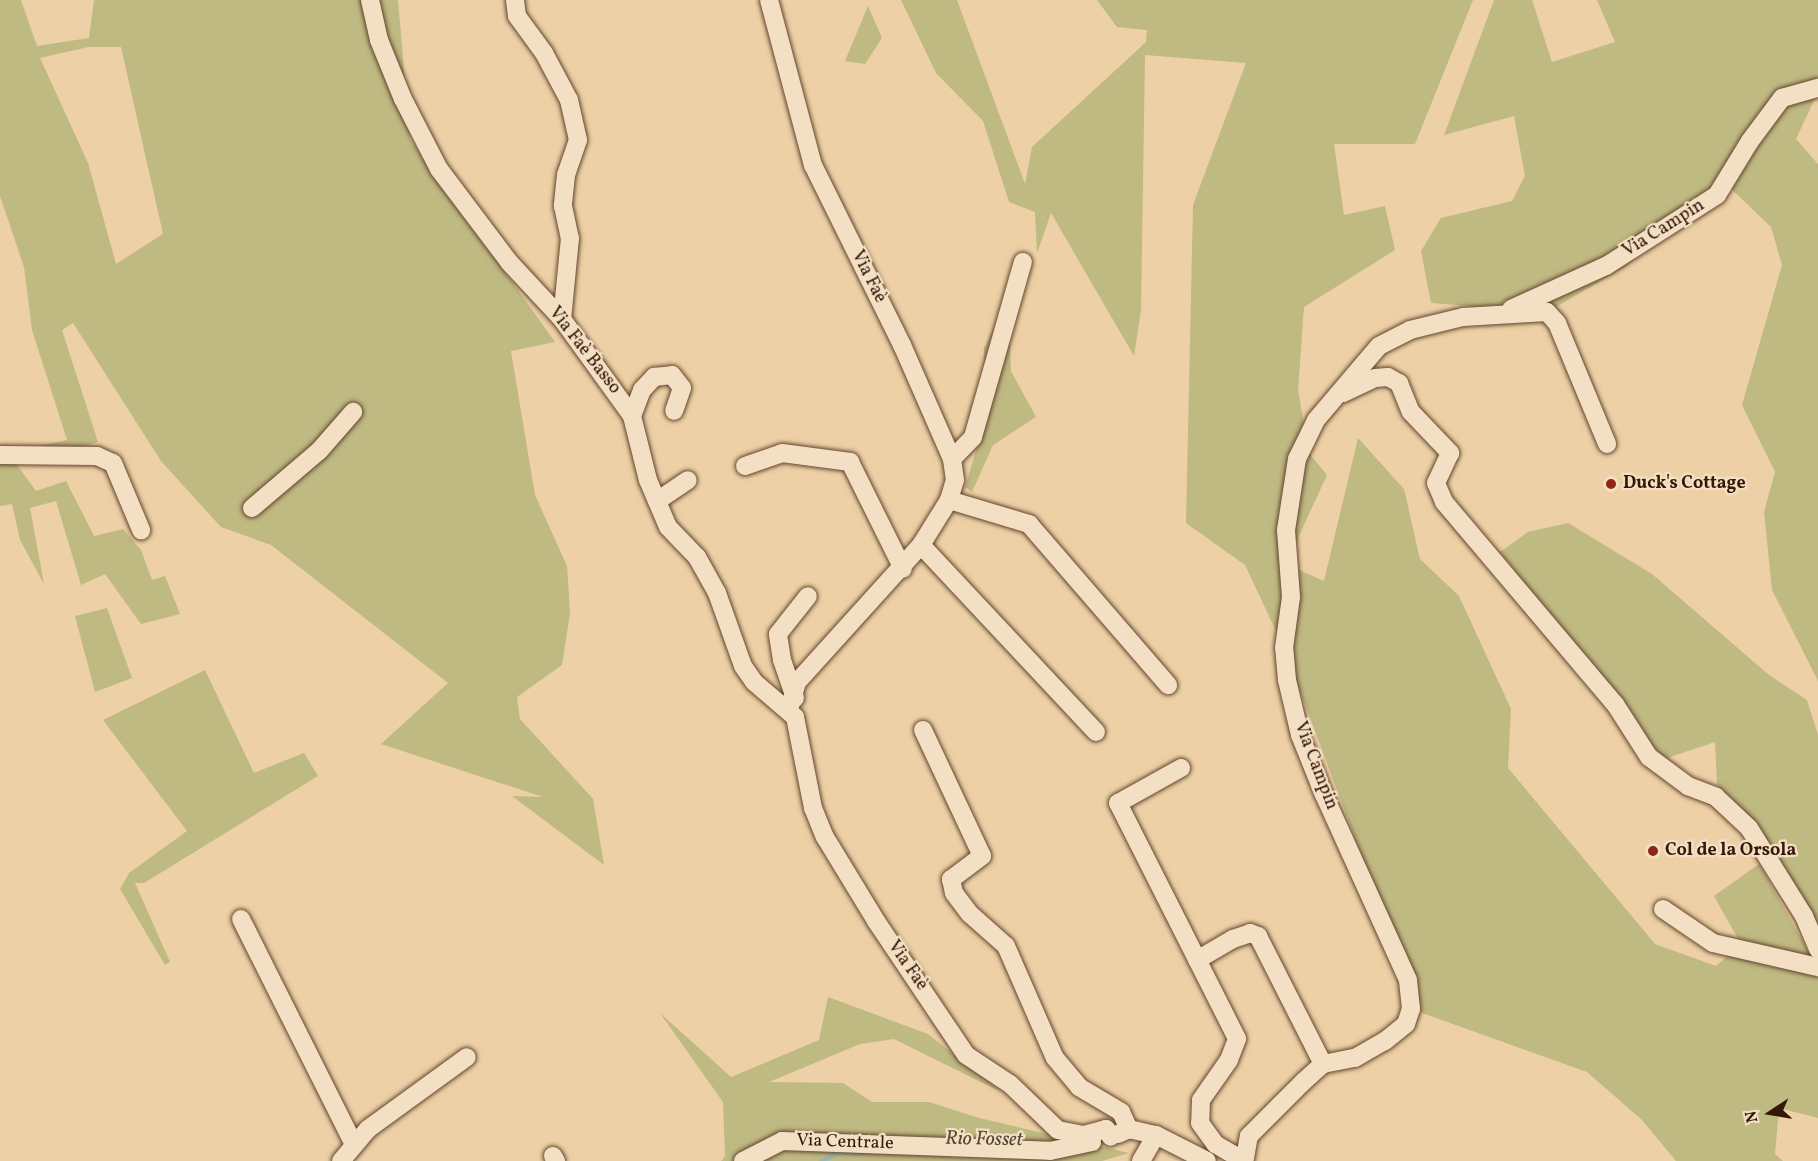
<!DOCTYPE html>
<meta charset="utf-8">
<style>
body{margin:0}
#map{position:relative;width:1818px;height:1161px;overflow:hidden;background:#edd0a5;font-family:Vollkorn,serif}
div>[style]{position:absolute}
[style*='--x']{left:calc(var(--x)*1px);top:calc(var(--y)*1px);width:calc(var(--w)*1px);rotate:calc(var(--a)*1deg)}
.green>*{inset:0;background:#bfb982}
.stream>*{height:4.5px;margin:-2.25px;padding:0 2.25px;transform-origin:2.25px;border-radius:2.25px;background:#99b7a8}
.roads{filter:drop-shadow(0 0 2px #63452d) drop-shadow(0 0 2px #63452d)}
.minor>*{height:18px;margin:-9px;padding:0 9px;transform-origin:9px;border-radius:9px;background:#f3e0c4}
.dots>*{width:16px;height:16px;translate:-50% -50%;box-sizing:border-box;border:3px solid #f3e0c4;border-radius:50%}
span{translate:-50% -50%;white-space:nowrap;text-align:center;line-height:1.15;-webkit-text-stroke:4.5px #f3e0c4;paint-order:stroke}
.street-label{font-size:18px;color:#351705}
.poi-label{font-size:18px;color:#351705;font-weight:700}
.left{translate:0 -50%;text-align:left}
.water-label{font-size:20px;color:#534736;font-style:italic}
.north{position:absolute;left:1740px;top:1083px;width:60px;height:60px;-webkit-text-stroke:4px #f3e0c4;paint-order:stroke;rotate:258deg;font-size:16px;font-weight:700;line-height:24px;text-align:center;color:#351705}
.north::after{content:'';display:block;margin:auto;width:21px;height:27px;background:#351705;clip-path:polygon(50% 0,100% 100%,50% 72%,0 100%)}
</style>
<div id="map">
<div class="green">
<div style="clip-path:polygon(evenodd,0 0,21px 0,37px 46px,89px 38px,94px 0,398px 0,410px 139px,555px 342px,511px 351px,535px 495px,567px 566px,570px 613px,562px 665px,517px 697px,520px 719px,593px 799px,604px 865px,512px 796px,543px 797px,381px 744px,448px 683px,271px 545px,221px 527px,161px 461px,73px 323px,62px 330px,98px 442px,17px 465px,36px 491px,66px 481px,94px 536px,123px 529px,141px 550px,152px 580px,165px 576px,180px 614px,141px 624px,105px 574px,81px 585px,56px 501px,30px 508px,44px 584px,20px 540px,12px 504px,0 506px,0 454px,67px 440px,32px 330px,24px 267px,0 196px,0 0,88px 47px,121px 47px,163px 234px,116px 264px,88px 163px,40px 58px,88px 47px)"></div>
<div style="clip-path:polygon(901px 0,957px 0,1025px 184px,1032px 147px,1146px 42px,1147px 30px,1117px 27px,1097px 0,1473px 0,1415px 144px,1334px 144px,1344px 215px,1385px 206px,1395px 250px,1304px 307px,1298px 390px,1309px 453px,1327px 475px,1286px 564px,1324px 581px,1358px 438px,1404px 489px,1420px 559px,1459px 596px,1511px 709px,1508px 768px,1655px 944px,1716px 966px,1741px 944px,1714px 896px,1759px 864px,1818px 969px,1818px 1118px,1779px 1108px,1775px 1154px,1783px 1161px,1676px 1161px,1642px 1120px,1587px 1072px,1411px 1009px,1408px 980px,1284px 648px,1245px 565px,1186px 523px,1193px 205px,1246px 63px,1145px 55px,1141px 310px,1134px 356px,1051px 213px,1037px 253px,1035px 212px,1009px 202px,983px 121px,936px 73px)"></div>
<div style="clip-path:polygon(1494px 0,1532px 0,1552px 62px,1615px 42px,1597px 0,1818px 0,1818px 92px,1796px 139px,1818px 164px,1818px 681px,1772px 590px,1764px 512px,1775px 472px,1742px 405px,1782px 265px,1771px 227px,1721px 179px,1627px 266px,1547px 312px,1431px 303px,1421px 251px,1441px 218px,1512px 201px,1525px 176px,1514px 116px,1444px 135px)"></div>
<div style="clip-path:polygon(868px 6px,882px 38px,865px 64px,845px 61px)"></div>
<div style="clip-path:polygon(1008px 300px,1011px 371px,1036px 417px,993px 445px,972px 492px,965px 487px,984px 424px,984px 348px)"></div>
<div style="clip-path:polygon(1568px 523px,1652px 574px,1769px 675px,1807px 700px,1818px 735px,1818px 925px,1800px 910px,1717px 784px,1715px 742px,1655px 762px,1635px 722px,1500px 552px,1528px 532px)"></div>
<div style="clip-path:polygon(107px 608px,132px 678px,95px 692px,75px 616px)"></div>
<div style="clip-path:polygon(205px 670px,254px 773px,304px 753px,318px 776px,144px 883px,135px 883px,170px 962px,165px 965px,120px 889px,129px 873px,187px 831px,103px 720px)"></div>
<div style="clip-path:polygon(828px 997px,928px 1034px,1001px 1092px,894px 1039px,860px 1044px,769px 1082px,843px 1083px,872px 1102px,929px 1102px,979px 1118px,1129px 1153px,1102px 1161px,721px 1161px,725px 1156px,723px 1102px,660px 1013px,731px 1077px,819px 1040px)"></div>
</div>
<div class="stream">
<div style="--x:821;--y:1161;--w:18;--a:-29"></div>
<div style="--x:837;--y:1152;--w:25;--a:2"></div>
</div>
<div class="roads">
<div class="minor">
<div style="--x:370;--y:0;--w:41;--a:77.3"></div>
<div style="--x:379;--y:40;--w:64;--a:67.9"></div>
<div style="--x:403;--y:99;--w:79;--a:62.8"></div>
<div style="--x:439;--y:169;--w:116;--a:53"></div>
<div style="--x:509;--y:262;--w:78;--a:47.1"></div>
<div style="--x:562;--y:319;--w:120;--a:54.2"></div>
<div style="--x:632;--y:416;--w:66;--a:76"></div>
<div style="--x:648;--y:480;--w:51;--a:66.9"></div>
<div style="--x:668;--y:527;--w:42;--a:46"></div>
<div style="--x:697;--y:557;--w:41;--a:60.9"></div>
<div style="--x:717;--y:593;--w:77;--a:70.4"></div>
<div style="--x:743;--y:666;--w:19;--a:55"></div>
<div style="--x:754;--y:682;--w:54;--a:40.5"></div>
<div style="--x:795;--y:717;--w:93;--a:78.8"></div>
<div style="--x:813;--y:808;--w:31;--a:68"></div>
<div style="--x:825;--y:837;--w:98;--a:58.7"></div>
<div style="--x:876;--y:921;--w:161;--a:56.1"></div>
<div style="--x:966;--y:1055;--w:53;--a:33.4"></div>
<div style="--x:1010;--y:1084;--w:66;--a:43.8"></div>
<div style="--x:1058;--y:1130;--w:26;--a:11"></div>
<div style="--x:1084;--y:1135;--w:23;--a:-15"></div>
<div style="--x:1106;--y:1129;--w:9;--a:58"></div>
<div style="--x:515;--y:0;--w:16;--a:83"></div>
<div style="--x:517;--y:16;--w:46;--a:53.9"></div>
<div style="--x:544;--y:53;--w:53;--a:62"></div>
<div style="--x:569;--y:100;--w:41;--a:77.3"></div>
<div style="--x:578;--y:140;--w:37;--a:109"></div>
<div style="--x:566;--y:175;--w:31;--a:96"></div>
<div style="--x:563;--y:206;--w:33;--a:78"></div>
<div style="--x:570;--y:238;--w:81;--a:95.6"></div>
<div style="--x:769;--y:0;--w:171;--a:75.1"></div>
<div style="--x:813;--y:165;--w:201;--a:63.7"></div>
<div style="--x:902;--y:345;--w:124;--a:66.3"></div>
<div style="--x:952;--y:459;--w:21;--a:82"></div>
<div style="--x:955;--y:480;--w:21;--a:107"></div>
<div style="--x:949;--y:500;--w:53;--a:121.9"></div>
<div style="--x:921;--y:545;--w:185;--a:132.1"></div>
<div style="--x:797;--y:682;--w:29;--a:106"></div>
<div style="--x:1511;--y:309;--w:104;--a:-24.4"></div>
<div style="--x:1606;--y:266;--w:132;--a:-32.6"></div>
<div style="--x:1717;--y:195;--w:63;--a:-58.6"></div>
<div style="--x:1750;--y:141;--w:54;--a:-53.3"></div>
<div style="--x:1782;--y:98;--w:37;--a:-16"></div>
<div style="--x:1343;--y:393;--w:35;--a:-25"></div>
<div style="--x:1375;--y:378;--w:13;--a:-4"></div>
<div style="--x:1388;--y:377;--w:13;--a:29"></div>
<div style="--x:1399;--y:383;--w:31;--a:68"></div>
<div style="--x:1411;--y:412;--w:57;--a:46.4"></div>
<div style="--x:1450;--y:453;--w:33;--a:115"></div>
<div style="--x:1436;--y:483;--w:21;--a:67"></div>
<div style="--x:1444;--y:502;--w:265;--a:49.8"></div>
<div style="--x:1615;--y:704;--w:63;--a:57.3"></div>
<div style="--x:1649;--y:757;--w:49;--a:36.6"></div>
<div style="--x:1688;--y:786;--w:30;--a:21"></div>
<div style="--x:1716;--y:797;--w:45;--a:43.2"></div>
<div style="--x:1749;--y:828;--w:104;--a:58"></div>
<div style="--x:1804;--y:916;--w:36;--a:67"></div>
<div style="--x:632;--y:416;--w:28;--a:-69"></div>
<div style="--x:642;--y:390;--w:18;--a:-47"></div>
<div style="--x:654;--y:377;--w:18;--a:-6"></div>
<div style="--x:672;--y:375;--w:16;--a:52"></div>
<div style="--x:682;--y:388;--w:24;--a:109"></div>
<div style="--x:0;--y:455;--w:97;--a:0.6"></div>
<div style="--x:97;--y:456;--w:17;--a:24"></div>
<div style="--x:113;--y:463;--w:73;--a:67.3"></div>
<div style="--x:952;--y:459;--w:30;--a:-46"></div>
<div style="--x:973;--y:437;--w:182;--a:-74.1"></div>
<div style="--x:745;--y:466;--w:39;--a:-19"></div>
<div style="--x:782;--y:453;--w:69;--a:7.5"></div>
<div style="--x:850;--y:462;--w:119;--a:63.6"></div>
<div style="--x:949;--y:500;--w:84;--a:16.7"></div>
<div style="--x:1029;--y:524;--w:213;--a:49.2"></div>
<div style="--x:657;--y:501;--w:37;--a:-34"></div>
<div style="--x:252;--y:508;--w:88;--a:-40.4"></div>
<div style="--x:319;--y:451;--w:52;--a:-48.9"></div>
<div style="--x:921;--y:545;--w:256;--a:46.9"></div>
<div style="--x:795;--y:698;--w:40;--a:-108.9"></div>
<div style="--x:782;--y:660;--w:26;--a:-99"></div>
<div style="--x:778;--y:634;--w:48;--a:-51.7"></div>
<div style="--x:923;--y:730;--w:139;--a:64.9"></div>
<div style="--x:982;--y:856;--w:39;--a:143"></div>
<div style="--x:951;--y:879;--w:14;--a:78"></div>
<div style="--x:954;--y:893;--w:26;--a:53"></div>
<div style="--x:970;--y:914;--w:48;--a:41.6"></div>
<div style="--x:1006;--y:946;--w:122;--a:66.4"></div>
<div style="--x:1055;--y:1058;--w:38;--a:50"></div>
<div style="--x:1079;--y:1087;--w:49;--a:30.8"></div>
<div style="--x:1121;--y:1112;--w:19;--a:65"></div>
<div style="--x:1181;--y:768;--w:72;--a:150.9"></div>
<div style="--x:1118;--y:803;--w:264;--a:63.2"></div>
<div style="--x:1237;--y:1039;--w:22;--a:111"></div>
<div style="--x:1229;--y:1060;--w:49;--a:125"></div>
<div style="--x:1201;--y:1100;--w:23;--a:92"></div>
<div style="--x:1200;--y:1123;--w:26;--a:54"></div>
<div style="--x:1215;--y:1144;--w:34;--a:30"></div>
<div style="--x:1663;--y:909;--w:60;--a:34.2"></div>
<div style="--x:1713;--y:943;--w:108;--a:12.9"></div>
<div style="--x:241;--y:919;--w:250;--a:63.4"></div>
<div style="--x:1197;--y:960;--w:42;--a:-30.3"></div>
<div style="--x:1233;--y:939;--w:18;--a:-19"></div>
<div style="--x:1250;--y:933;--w:9;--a:21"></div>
<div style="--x:1258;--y:936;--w:144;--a:63.1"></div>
<div style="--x:1118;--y:1134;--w:12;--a:-24"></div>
<div style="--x:1129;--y:1129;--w:28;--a:13"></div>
<div style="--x:1156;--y:1135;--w:57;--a:27"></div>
<div style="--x:553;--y:1156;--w:6;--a:59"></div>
<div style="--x:1245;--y:1158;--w:22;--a:-80"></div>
<div style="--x:1249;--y:1136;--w:76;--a:-45"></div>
<div style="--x:1303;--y:1082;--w:27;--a:-42"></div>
<div style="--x:1323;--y:1064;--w:33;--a:-11"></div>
<div style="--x:1355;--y:1058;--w:34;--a:-30"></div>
<div style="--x:1385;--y:1041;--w:27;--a:-39"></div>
<div style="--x:1406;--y:1024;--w:16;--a:-72"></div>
<div style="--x:1411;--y:1009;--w:29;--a:-96"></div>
<div style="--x:1408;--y:980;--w:203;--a:-114.4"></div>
<div style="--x:1324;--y:795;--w:65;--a:-111.8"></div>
<div style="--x:1300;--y:735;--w:57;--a:-103.3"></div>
<div style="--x:1287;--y:680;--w:32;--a:-95"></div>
<div style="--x:1284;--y:648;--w:51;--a:-82.2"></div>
<div style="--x:1291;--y:597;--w:67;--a:-94.3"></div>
<div style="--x:1286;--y:530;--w:72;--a:-81.2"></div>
<div style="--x:1297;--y:459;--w:43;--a:-64"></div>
<div style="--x:1316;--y:420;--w:97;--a:-49.6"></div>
<div style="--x:1379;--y:346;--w:35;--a:-27"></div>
<div style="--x:1410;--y:330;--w:55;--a:-13.8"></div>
<div style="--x:1463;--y:317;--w:84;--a:-3.4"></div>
<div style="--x:1547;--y:312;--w:15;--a:48"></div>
<div style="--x:1557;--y:323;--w:131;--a:67.5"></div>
<div style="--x:341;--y:1161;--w:42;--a:-49.8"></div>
<div style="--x:368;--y:1129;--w:122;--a:-36"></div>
<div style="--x:743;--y:1161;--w:44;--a:-27.1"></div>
<div style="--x:782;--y:1141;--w:268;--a:2.1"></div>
<div style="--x:1050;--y:1151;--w:43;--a:-12.1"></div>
<div style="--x:1141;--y:1161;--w:30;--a:-60"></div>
</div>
</div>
<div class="dots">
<div style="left:1611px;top:484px;background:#8f2418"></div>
<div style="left:1653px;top:851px;background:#8f2418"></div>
</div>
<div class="street-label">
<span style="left:1664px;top:229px;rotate:-32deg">Via Campin</span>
<span style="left:868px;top:277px;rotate:63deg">Via Faè</span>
<span style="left:584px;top:351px;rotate:52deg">Via Faè Basso</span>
<span style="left:1315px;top:766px;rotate:69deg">Via Campin</span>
<span style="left:907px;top:966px;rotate:55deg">Via Faè</span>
<span style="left:845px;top:1143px;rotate:2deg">Via Centrale</span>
</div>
<div class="poi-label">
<span class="left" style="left:1623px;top:484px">Duck's Cottage</span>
<span class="left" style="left:1665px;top:851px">Col de la Orsola</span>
</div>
<div class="water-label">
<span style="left:984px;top:1140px;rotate:1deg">Rio Fosset</span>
</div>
<div class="north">N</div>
</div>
